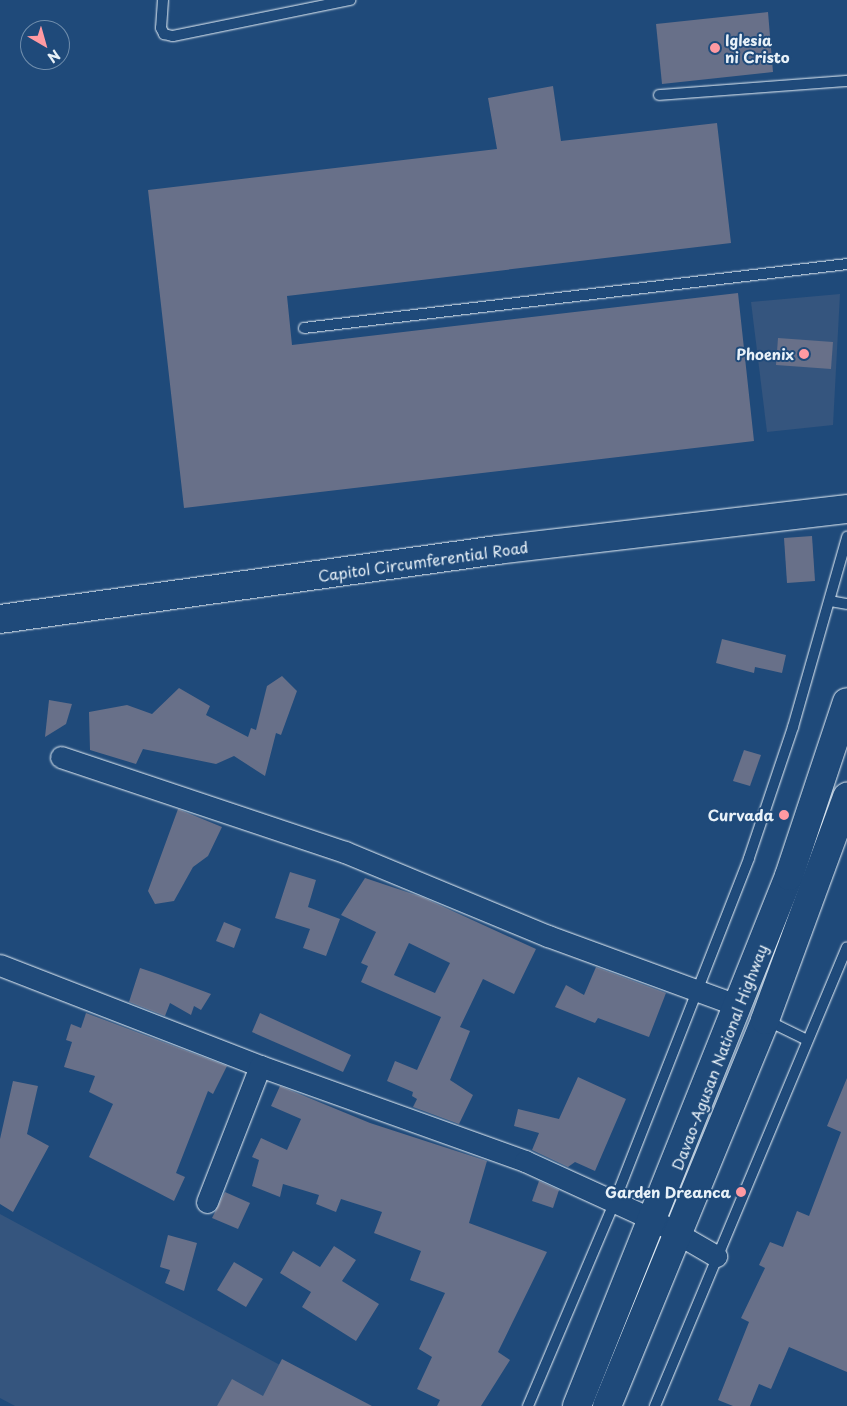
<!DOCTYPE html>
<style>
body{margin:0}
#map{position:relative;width:847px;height:1406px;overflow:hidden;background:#1f4a7a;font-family:"Playpen Sans",sans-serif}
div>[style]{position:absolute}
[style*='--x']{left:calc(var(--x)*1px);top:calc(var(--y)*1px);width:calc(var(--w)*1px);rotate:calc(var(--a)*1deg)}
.built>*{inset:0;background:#35557e}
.building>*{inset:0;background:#687089}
.roads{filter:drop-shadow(0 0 1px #e8f1f8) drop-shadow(0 0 1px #e8f1f8)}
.lane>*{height:10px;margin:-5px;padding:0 5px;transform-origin:5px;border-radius:5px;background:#1f4a7a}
.street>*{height:21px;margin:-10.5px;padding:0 10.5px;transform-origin:10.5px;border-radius:10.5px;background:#1f4a7a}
.secondary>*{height:28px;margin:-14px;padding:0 14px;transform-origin:14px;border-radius:14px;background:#1f4a7a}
.highway>*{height:28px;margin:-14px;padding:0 14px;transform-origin:14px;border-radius:14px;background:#1f4a7a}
.dots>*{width:14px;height:14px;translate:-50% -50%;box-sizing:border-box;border:2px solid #1f4a7a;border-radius:50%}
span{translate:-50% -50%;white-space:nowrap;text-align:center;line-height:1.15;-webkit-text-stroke:4px #1f4a7a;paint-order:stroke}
.poi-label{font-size:15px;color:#e8f1f8;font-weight:700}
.left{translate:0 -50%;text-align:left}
.right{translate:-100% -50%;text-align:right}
.street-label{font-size:15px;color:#e8f1f8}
.north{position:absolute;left:20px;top:20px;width:50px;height:50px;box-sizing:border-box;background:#1f4a7a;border:1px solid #6f8dac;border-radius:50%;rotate:142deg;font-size:14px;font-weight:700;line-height:20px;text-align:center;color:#e8f1f8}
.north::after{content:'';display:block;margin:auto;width:18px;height:22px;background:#ff9aa2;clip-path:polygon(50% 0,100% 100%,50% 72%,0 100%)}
</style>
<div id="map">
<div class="built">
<div style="clip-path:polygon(840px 294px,833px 425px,767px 432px,751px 302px)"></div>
<div style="clip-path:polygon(0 1214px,356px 1406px,15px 1406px,0 1398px)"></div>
</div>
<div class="building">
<div style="clip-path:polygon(768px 12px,773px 72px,662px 84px,656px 24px)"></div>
<div style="clip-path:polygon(553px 86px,561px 141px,717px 123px,731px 243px,287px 296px,292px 345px,738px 293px,754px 441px,184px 508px,148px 190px,497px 149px,488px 98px)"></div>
<div style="clip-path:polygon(778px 338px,833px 342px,831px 369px,776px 365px)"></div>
<div style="clip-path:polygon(812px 536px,815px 581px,787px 583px,784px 538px)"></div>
<div style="clip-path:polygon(722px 639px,786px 655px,782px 673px,755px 667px,754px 673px,716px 663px)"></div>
<div style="clip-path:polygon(282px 676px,297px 691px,281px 735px,276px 733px,265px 776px,234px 756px,216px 764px,143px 749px,136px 764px,90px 750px,89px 712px,127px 705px,152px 714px,179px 688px,210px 706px,206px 715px,248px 737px,251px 728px,256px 730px,267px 686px)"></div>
<div style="clip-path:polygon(49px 700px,72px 704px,66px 724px,45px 737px)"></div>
<div style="clip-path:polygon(744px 750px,761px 755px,750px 786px,733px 781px)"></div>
<div style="clip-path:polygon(178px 809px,222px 827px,208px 856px,193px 867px,174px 901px,155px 904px,148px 891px)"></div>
<div style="clip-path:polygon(290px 872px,316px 880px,308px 907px,340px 919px,326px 956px,303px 948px,310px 929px,275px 918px)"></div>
<div style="clip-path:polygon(evenodd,365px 878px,422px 897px,536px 949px,514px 994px,483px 979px,460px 1027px,470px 1031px,450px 1080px,473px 1095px,459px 1124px,413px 1107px,417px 1099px,412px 1096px,413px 1092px,387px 1081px,395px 1061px,417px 1070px,441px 1017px,361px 982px,368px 966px,361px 963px,376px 932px,341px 915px,365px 878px,409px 943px,450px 963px,435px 993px,394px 975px,409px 943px)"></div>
<div style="clip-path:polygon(224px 922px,241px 929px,234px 948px,216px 941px)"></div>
<div style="clip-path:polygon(596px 967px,666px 993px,649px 1037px,598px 1018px,595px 1023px,555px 1007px,566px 985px,584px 995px)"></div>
<div style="clip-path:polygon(140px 968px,158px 974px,211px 994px,201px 1010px,194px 1006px,191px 1015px,170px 1003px,165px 1016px,129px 1002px)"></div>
<div style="clip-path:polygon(86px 1013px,227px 1066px,213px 1094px,208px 1091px,176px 1173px,185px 1177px,174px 1201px,89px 1157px,113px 1104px,89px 1092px,95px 1076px,64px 1067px,72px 1042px,66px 1040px,71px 1024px,81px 1028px)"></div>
<div style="clip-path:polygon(260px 1013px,351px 1055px,343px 1072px,252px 1032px)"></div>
<div style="clip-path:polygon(578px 1077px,626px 1099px,595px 1171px,575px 1162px,568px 1167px,532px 1150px,539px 1133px,514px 1126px,518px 1109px,559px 1119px)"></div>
<div style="clip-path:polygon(847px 1078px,847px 1372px,789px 1347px,771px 1389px,759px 1384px,750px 1406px,733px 1406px,718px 1400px,749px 1322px,741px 1318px,765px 1268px,759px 1265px,770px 1242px,783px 1247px,797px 1211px,809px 1216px,841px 1132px,827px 1126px)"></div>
<div style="clip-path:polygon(13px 1081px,38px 1086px,27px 1134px,49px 1146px,13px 1212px,0 1204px,0 1139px)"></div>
<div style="clip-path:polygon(280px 1086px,370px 1123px,487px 1161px,469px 1223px,547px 1252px,498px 1352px,510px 1360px,481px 1406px,437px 1406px,440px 1400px,417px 1389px,432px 1357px,419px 1349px,445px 1293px,410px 1280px,421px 1251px,374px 1233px,382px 1212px,341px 1199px,336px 1212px,316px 1204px,319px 1195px,283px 1184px,280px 1197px,252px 1186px,259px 1160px,252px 1157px,261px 1138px,287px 1150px,301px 1119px,271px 1106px)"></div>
<div style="clip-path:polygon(539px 1181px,559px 1190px,553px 1208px,532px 1201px)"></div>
<div style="clip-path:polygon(225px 1192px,250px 1203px,238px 1229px,212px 1218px)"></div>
<div style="clip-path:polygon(168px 1235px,197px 1243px,184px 1291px,165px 1283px,170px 1270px,160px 1267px)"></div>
<div style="clip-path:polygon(334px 1246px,356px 1260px,342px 1281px,379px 1304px,356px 1341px,302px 1307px,311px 1292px,280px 1273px,293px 1251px,320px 1267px)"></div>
<div style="clip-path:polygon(234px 1262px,263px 1279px,246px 1307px,217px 1290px)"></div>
<div style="clip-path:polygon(282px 1359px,372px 1406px,217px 1406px,232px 1379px,263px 1396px)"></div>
</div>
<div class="roads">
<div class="lane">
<div style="--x:163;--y:0;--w:28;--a:94"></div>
<div style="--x:161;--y:28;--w:7;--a:63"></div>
<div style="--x:164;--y:34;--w:9;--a:13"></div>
<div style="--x:173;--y:36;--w:181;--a:-11.5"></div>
<div style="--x:659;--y:95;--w:189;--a:-4.3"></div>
<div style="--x:304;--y:328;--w:547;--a:-6.72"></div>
<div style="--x:830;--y:601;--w:17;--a:10"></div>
<div style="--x:766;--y:1020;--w:43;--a:26"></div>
<div style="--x:528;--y:1406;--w:220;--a:-67"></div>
<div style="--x:614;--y:1203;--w:370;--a:-68.6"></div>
<div style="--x:749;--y:858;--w:138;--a:-71.4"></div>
<div style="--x:793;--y:727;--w:198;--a:-74.1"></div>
<div style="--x:655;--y:1406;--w:497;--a:-67.3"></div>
</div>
<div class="street">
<div style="--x:61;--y:757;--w:299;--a:18.5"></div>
<div style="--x:345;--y:852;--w:220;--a:22.5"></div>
<div style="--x:548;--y:936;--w:203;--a:20.1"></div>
<div style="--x:0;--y:965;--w:279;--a:21.2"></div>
<div style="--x:260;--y:1066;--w:282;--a:19.7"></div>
<div style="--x:525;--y:1161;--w:142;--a:24.6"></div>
<div style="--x:654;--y:1220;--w:72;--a:30.1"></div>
<div style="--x:207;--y:1202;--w:146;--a:-68.7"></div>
</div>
<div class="secondary">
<div style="--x:0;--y:619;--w:502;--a:-7.9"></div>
<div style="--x:497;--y:550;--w:352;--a:-6.7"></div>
</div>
<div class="highway">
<div style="--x:577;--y:1406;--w:571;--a:-68.2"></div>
<div style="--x:789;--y:876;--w:183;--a:-71.6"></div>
<div style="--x:607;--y:1406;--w:417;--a:-67.7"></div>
<div style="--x:765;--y:1020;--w:238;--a:-69.8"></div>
</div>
</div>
<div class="dots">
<div style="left:715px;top:48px;background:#ff9aa2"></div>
<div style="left:804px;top:354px;background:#ff9aa2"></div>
<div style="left:784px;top:815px;background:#ff9aa2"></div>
<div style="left:741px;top:1192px;background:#ff9aa2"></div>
</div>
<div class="poi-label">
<span class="left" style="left:725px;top:48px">Iglesia<br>ni Cristo</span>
<span class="right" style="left:794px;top:354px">Phoenix</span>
<span class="right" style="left:774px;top:815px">Curvada</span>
<span class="right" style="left:731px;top:1192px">Garden Dreanca</span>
</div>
<div class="street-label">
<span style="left:423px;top:561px;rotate:-8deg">Capitol Circumferential Road</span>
<span style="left:719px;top:1057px;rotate:-69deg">Davao-Agusan National Highway</span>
</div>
<div class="north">N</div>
</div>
